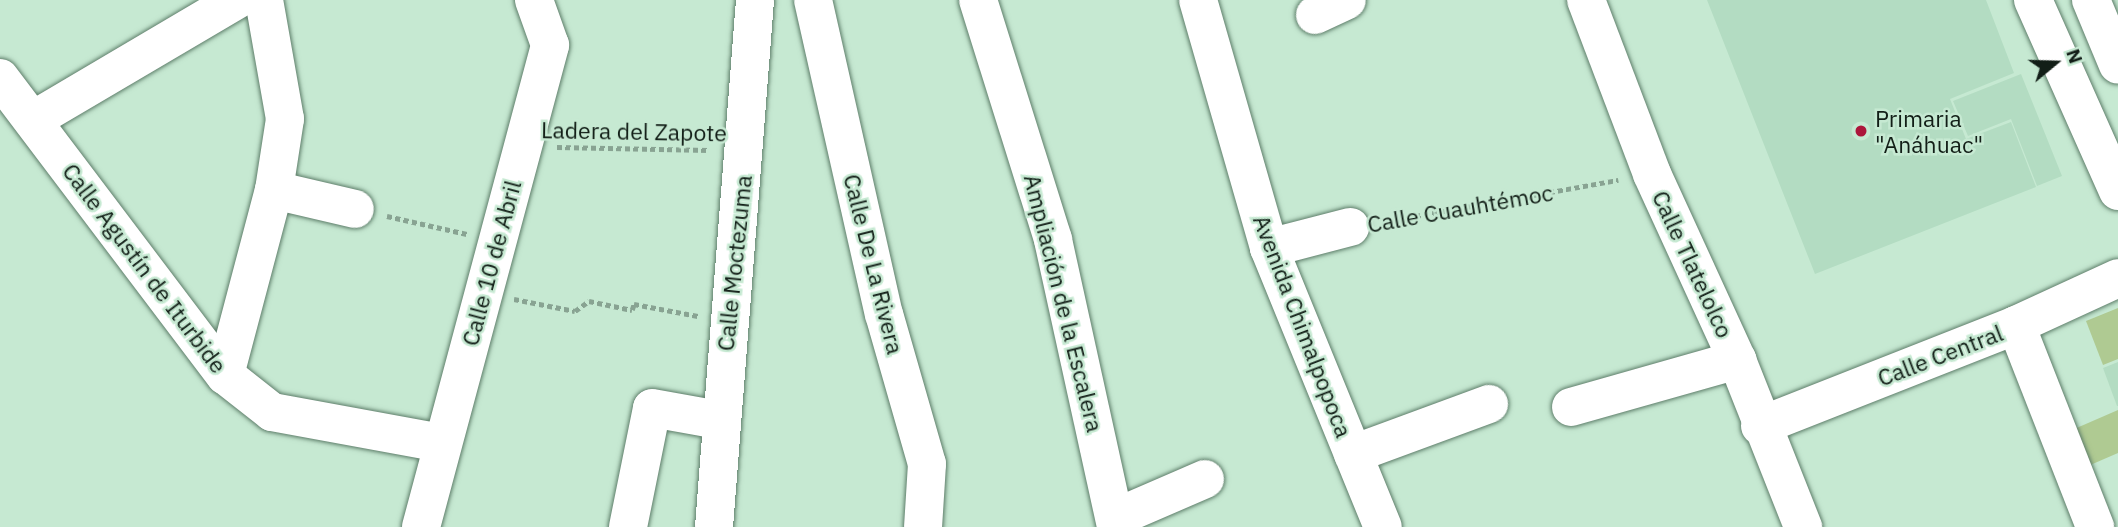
<!DOCTYPE html>
<meta charset="utf-8">
<style>
body{margin:0}
#map{position:relative;width:2118px;height:527px;overflow:hidden;background:#c6e9d2;font-family:"IBM Plex Sans",sans-serif}
div>[style]{position:absolute}
[style*='--x']{left:calc(var(--x)*1px);top:calc(var(--y)*1px);width:calc(var(--w)*1px);rotate:calc(var(--a)*1deg)}
.built>*{inset:0;background:#b3dcc2}
.building>*{inset:0;background:#afca92}
.path>*{height:4.5px;margin-top:-2.25px;transform-origin:0;background:repeating-linear-gradient(90deg,#88a392 0 5px,transparent 0 8.5px)}
.roads{filter:drop-shadow(0 0 2px #5e7e6a) drop-shadow(0 0 2px #5e7e6a)}
.minor>*{height:38px;margin:-19px;padding:0 19px;transform-origin:19px;border-radius:19px;background:#fff}
.major>*{height:38px;margin:-19px;padding:0 19px;transform-origin:19px;border-radius:19px;background:#fff}
.dots>*{width:19px;height:19px;translate:-50% -50%;box-sizing:border-box;border:4px solid #c6e9d2;border-radius:50%}
span{translate:-50% -50%;white-space:nowrap;text-align:center;line-height:1.15;-webkit-text-stroke:5px #c6e9d2;paint-order:stroke}
.poi-label{font-size:23px;color:#121e17}
.left{translate:0 -50%;text-align:left}
.street-label{font-size:23px;color:#121e17}
.north{position:absolute;left:2020px;top:28px;width:70px;height:70px;-webkit-text-stroke:5px #c6e9d2;paint-order:stroke;rotate:71deg;font-size:19px;font-weight:700;line-height:28px;text-align:center;color:#121e17}
.north::after{content:'';display:block;margin:auto;width:24px;height:32px;background:#121e17;clip-path:polygon(50% 0,100% 100%,50% 72%,0 100%)}
</style>
<div id="map">
<div class="built">
<div style="clip-path:polygon(1707px 0,1986px 0,2014px 73px,1950px 99px,1966px 139px,2011px 122px,2036px 187px,1815px 274px)"></div>
<div style="clip-path:polygon(2021px 74px,2062px 176px,2037px 186px,2011px 119px,1968px 136px,1953px 101px)"></div>
<div style="clip-path:polygon(2118px 362px,2118px 406px,2117px 406px,2103px 368px)"></div>
</div>
<div class="building">
<div style="clip-path:polygon(2118px 308px,2118px 359px,2103px 365px,2086px 321px)"></div>
<div style="clip-path:polygon(2118px 410px,2118px 453px,2081px 469px,2065px 433px)"></div>
</div>
<div class="path">
<div style="--x:557;--y:147;--w:152;--a:1.1"></div>
<div style="--x:387;--y:216;--w:82;--a:12.7"></div>
<div style="--x:1382;--y:222;--w:240;--a:-10.1"></div>
<div style="--x:514;--y:299;--w:62;--a:11.1"></div>
<div style="--x:575;--y:311;--w:17;--a:-36"></div>
<div style="--x:589;--y:301;--w:44;--a:11.8"></div>
<div style="--x:632;--y:310;--w:6;--a:-72"></div>
<div style="--x:634;--y:304;--w:65;--a:10.6"></div>
</div>
<div class="roads">
<div class="minor">
<div style="--x:813;--y:0;--w:322;--a:77.3"></div>
<div style="--x:884;--y:314;--w:156;--a:74"></div>
<div style="--x:927;--y:464;--w:63;--a:93.6"></div>
<div style="--x:978;--y:0;--w:251;--a:72.6"></div>
<div style="--x:1053;--y:240;--w:294;--a:77.6"></div>
<div style="--x:1198;--y:0;--w:258;--a:74"></div>
<div style="--x:1269;--y:248;--w:301;--a:67.8"></div>
<div style="--x:1586;--y:0;--w:186;--a:69.2"></div>
<div style="--x:1652;--y:174;--w:205;--a:65.4"></div>
<div style="--x:1737;--y:360;--w:180;--a:68.4"></div>
<div style="--x:1315;--y:15;--w:35;--a:-25"></div>
<div style="--x:0;--y:78;--w:373;--a:52.9"></div>
<div style="--x:225;--y:375;--w:60;--a:38.2"></div>
<div style="--x:272;--y:412;--w:172;--a:10.4"></div>
<div style="--x:33;--y:120;--w:237;--a:-30.5"></div>
<div style="--x:274;--y:190;--w:83;--a:13.2"></div>
<div style="--x:1269;--y:248;--w:84;--a:-14.5"></div>
<div style="--x:2016;--y:325;--w:217;--a:68.6"></div>
<div style="--x:225;--y:375;--w:191;--a:-75.2"></div>
<div style="--x:274;--y:190;--w:72;--a:-81.2"></div>
<div style="--x:285;--y:119;--w:121;--a:-100"></div>
<div style="--x:1571;--y:407;--w:173;--a:-15.8"></div>
<div style="--x:1760;--y:426;--w:275;--a:-21.5"></div>
<div style="--x:2016;--y:325;--w:112;--a:-24.7"></div>
<div style="--x:1353;--y:454;--w:145;--a:-20.2"></div>
<div style="--x:1115;--y:518;--w:98;--a:-23.4"></div>
<div style="--x:421;--y:527;--w:499;--a:-75"></div>
<div style="--x:550;--y:45;--w:48;--a:-109.6"></div>
<div style="--x:628;--y:527;--w:121;--a:-78.6"></div>
<div style="--x:652;--y:408;--w:68;--a:10.2"></div>
<div style="--x:714;--y:527;--w:529;--a:-85.55"></div>
</div>
<div class="major">
<div style="--x:2033;--y:0;--w:209;--a:66"></div>
<div style="--x:2091;--y:0;--w:70;--a:67.4"></div>
</div>
</div>
<div class="dots">
<div style="left:1861px;top:131px;background:#ac163b"></div>
</div>
<div class="poi-label">
<span class="left" style="left:1875px;top:131px">Primaria<br>"Anáhuac"</span>
</div>
<div class="street-label">
<span style="left:634px;top:131px;rotate:1deg">Ladera del Zapote</span>
<span style="left:1460px;top:208px;rotate:-10deg">Calle Cuauhtémoc</span>
<span style="left:491px;top:263px;rotate:-75deg">Calle 10 de Abril</span>
<span style="left:734px;top:263px;rotate:-84deg">Calle Moctezuma</span>
<span style="left:874px;top:264px;rotate:76deg">Calle De La Rivera</span>
<span style="left:1693px;top:264px;rotate:65deg">Calle Tlatelolco</span>
<span style="left:145px;top:268px;rotate:53deg">Calle Agustín de Iturbide</span>
<span style="left:1064px;top:303px;rotate:76deg">Ampliación de la Escalera</span>
<span style="left:1303px;top:326px;rotate:69deg">Avenida Chimalpopoca</span>
<span style="left:1940px;top:355px;rotate:-21deg">Calle Central</span>
</div>
<div class="north">N</div>
</div>
